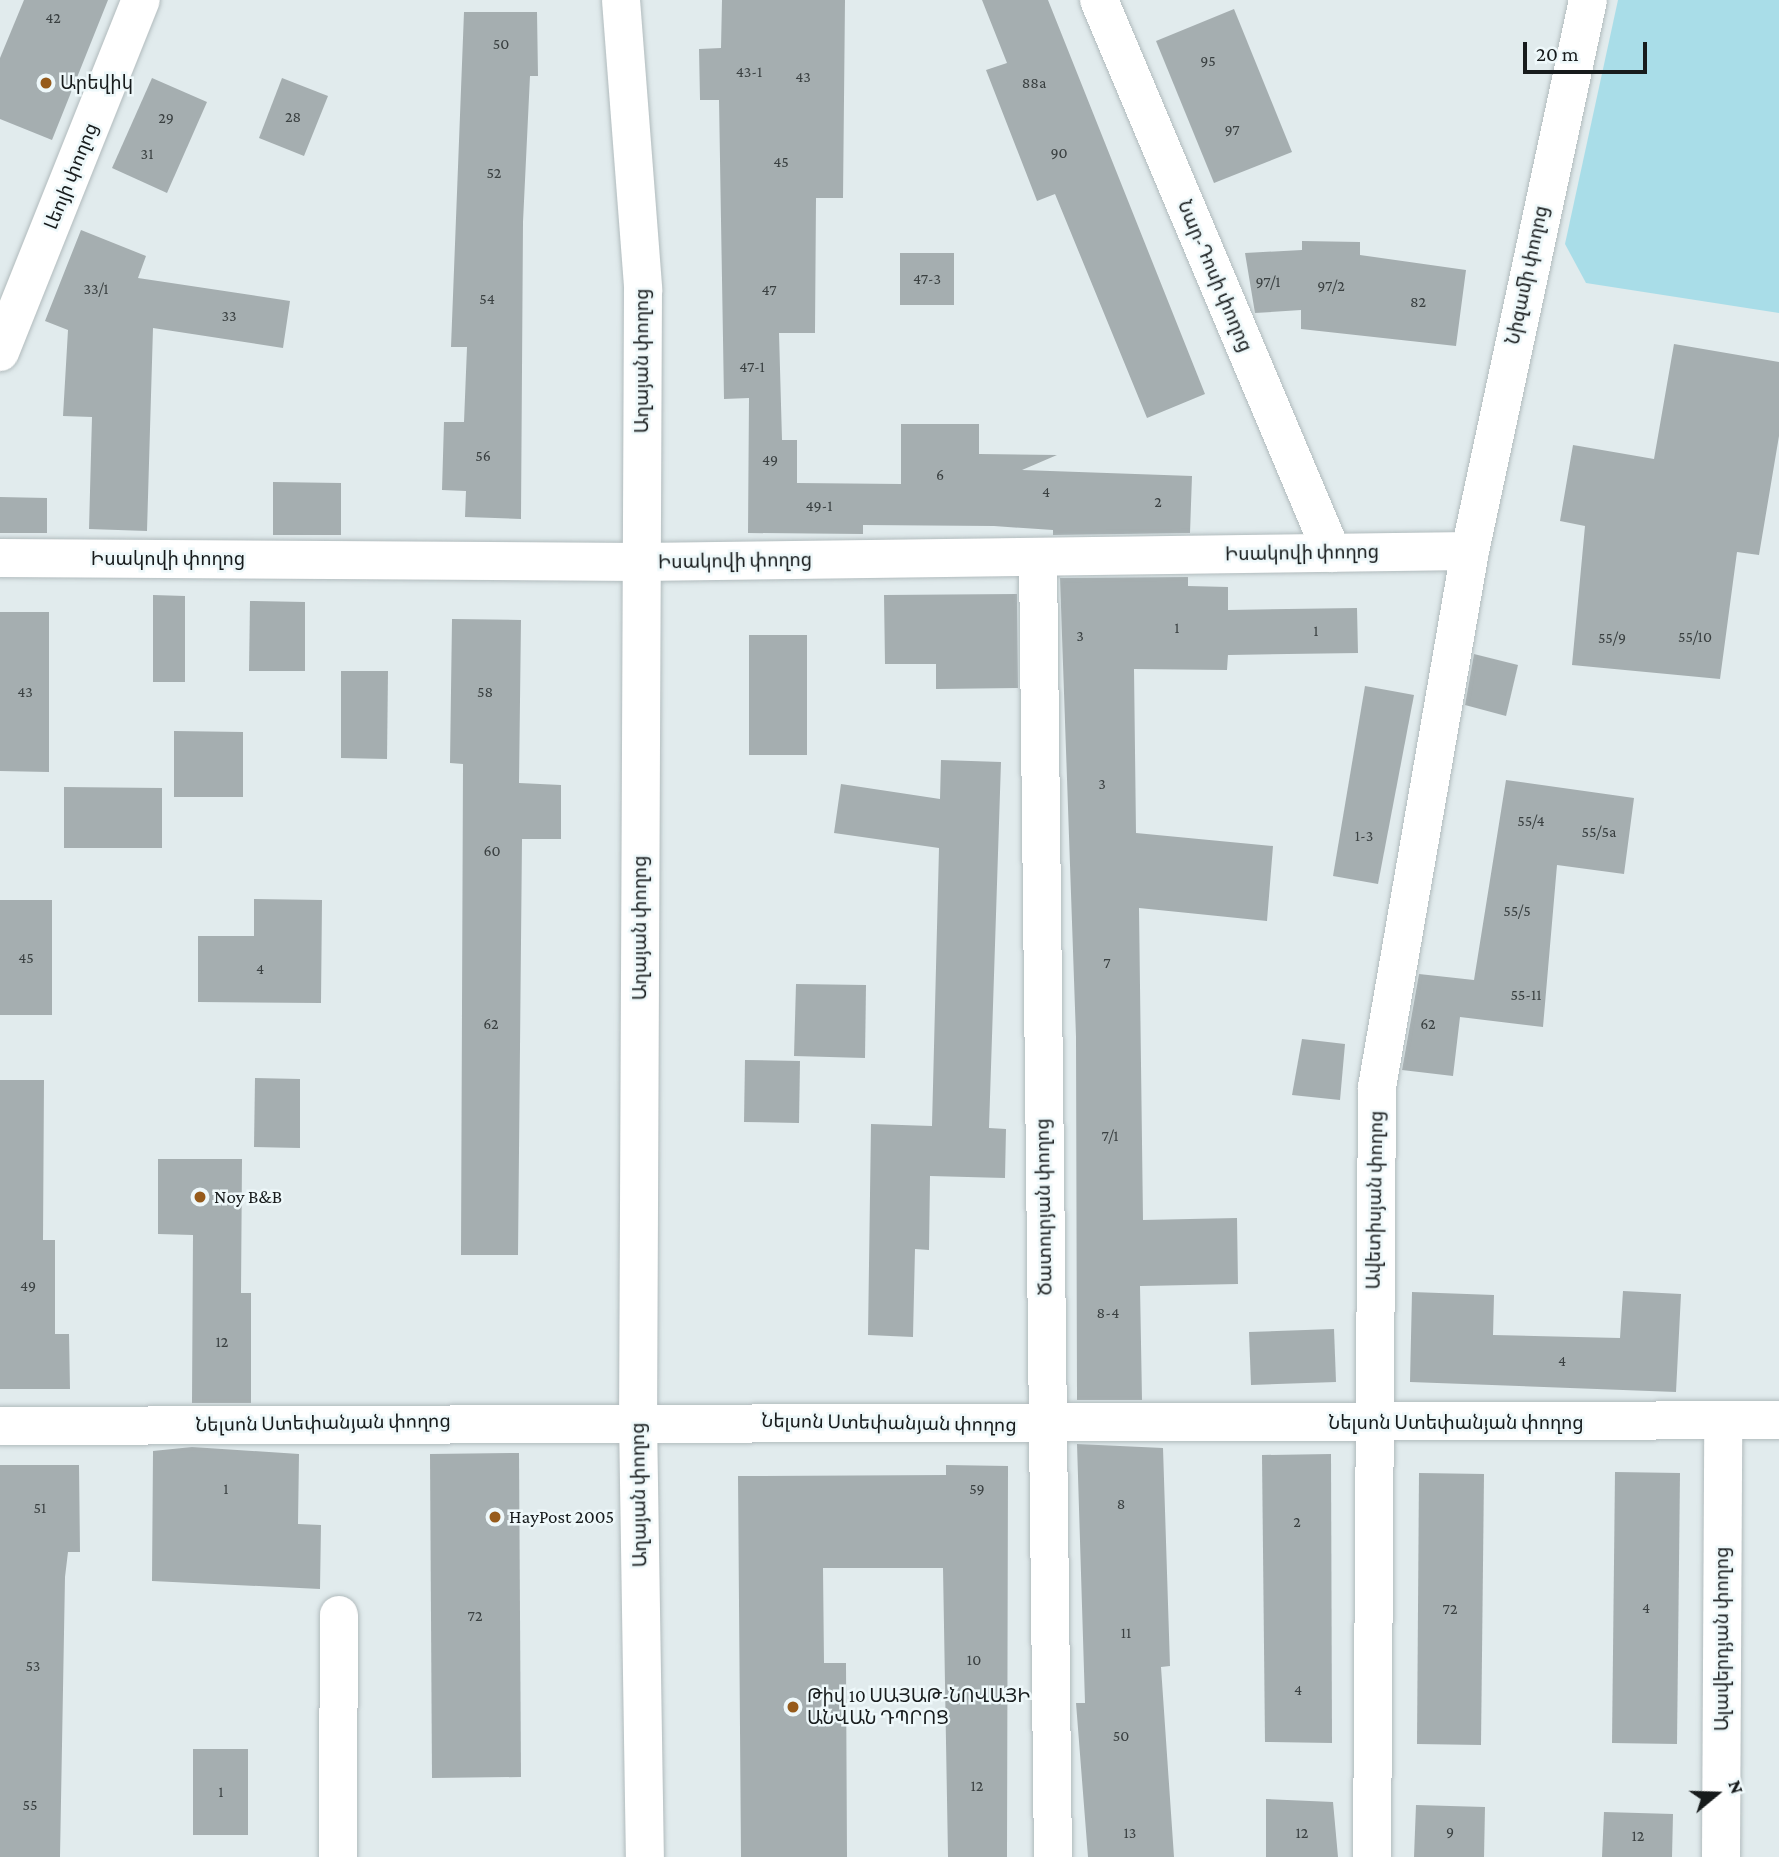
<!DOCTYPE html>
<meta charset="utf-8">
<style>
body{margin:0}
#map{position:relative;width:1779px;height:1857px;overflow:hidden;background:#e1ebed;font-family:"Crimson Pro","Noto Sans Armenian",serif}
div>[style]{position:absolute}
[style*='--x']{left:calc(var(--x)*1px);top:calc(var(--y)*1px);width:calc(var(--w)*1px);rotate:calc(var(--a)*1deg)}
.green>*{inset:0;background:#a9dde8}
.building>*{inset:0;background:#a5aeb0}
.roads{filter:drop-shadow(0 0 2px #b1bbbd) drop-shadow(0 0 2px #b1bbbd)}
.minor>*{height:38px;margin:-19px;padding:0 19px;transform-origin:19px;border-radius:19px;background:#fff}
.major>*{height:38px;margin:-19px;padding:0 19px;transform-origin:19px;border-radius:19px;background:#fff}
.dots>*{width:19px;height:19px;translate:-50% -50%;box-sizing:border-box;border:4px solid #eef8fa;border-radius:50%}
span{translate:-50% -50%;white-space:nowrap;text-align:center;line-height:1.15;-webkit-text-stroke:5px #eef8fa;paint-order:stroke}
.number-label{font-size:16px;color:#3a4041}
.number-label span{-webkit-text-stroke-width:0}
.poi-label{font-size:19px;color:#171b1c}
.left{translate:0 -50%;text-align:left}
.street-label{font-size:19px;color:#171b1c}
.north{position:absolute;left:1681px;top:1759px;width:70px;height:70px;-webkit-text-stroke:5px #eef8fa;paint-order:stroke;rotate:71deg;font-size:19px;font-weight:700;line-height:28px;text-align:center;color:#171b1c}
.north::after{content:'';display:block;margin:auto;width:24px;height:32px;background:#171b1c;clip-path:polygon(50% 0,100% 100%,50% 72%,0 100%)}
.scale{position:absolute;left:1523px;top:42px;width:124px;height:32px;box-sizing:border-box;border:4px solid #171b1c;border-top:0;padding-left:9px;font-size:21px;line-height:24px;white-space:nowrap;color:#171b1c;-webkit-text-stroke:5px #eef8fa;paint-order:stroke}
</style>
<div id="map">
<div class="green">
<div style="clip-path:polygon(1618px 0,1779px 0,1779px 313px,1586px 283px,1565px 244px)"></div>
</div>
<div class="building">
<div style="clip-path:polygon(24px 0,108px 0,52px 140px,0 119px,0 58px)"></div>
<div style="clip-path:polygon(722px 0,845px 0,843px 198px,816px 198px,815px 333px,779px 333px,782px 440px,797px 440px,797px 483px,901px 484px,901px 424px,979px 424px,979px 454px,1057px 455px,1022px 470px,1192px 476px,1190px 533px,1053px 535px,1053px 530px,994px 526px,863px 525px,863px 534px,748px 533px,749px 398px,724px 399px,719px 100px,700px 100px,699px 49px,721px 48px)"></div>
<div style="clip-path:polygon(982px 0,1048px 0,1205px 394px,1147px 418px,1055px 194px,1037px 201px,986px 70px,1007px 63px)"></div>
<div style="clip-path:polygon(1234px 9px,1292px 152px,1214px 183px,1156px 41px)"></div>
<div style="clip-path:polygon(464px 12px,537px 12px,538px 76px,530px 76px,523px 222px,521px 519px,465px 517px,466px 491px,442px 490px,444px 422px,464px 422px,467px 347px,451px 347px)"></div>
<div style="clip-path:polygon(152px 78px,207px 102px,167px 193px,112px 168px)"></div>
<div style="clip-path:polygon(282px 78px,328px 96px,304px 156px,259px 138px)"></div>
<div style="clip-path:polygon(81px 230px,146px 256px,138px 278px,290px 301px,283px 348px,153px 328px,147px 531px,89px 529px,92px 417px,63px 416px,68px 330px,45px 321px)"></div>
<div style="clip-path:polygon(1302px 241px,1360px 242px,1360px 255px,1466px 270px,1456px 346px,1301px 329px,1301px 310px,1255px 313px,1245px 253px,1302px 250px)"></div>
<div style="clip-path:polygon(900px 253px,954px 253px,954px 305px,900px 305px)"></div>
<div style="clip-path:polygon(1674px 344px,1779px 362px,1779px 436px,1759px 555px,1737px 552px,1720px 679px,1572px 665px,1585px 526px,1560px 521px,1573px 445px,1654px 459px)"></div>
<div style="clip-path:polygon(273px 482px,341px 483px,341px 535px,273px 535px)"></div>
<div style="clip-path:polygon(0 497px,47px 498px,47px 533px,0 533px)"></div>
<div style="clip-path:polygon(1188px 577px,1188px 586px,1228px 587px,1228px 610px,1357px 608px,1358px 653px,1228px 655px,1227px 670px,1134px 669px,1136px 833px,1273px 846px,1267px 921px,1139px 908px,1143px 1220px,1237px 1218px,1238px 1284px,1140px 1286px,1142px 1400px,1077px 1400px,1076px 1037px,1060px 578px)"></div>
<div style="clip-path:polygon(1017px 594px,1018px 688px,936px 689px,936px 664px,885px 664px,884px 595px)"></div>
<div style="clip-path:polygon(153px 595px,185px 596px,185px 682px,153px 682px)"></div>
<div style="clip-path:polygon(250px 601px,305px 602px,305px 671px,249px 671px)"></div>
<div style="clip-path:polygon(0 612px,49px 612px,49px 772px,0 771px)"></div>
<div style="clip-path:polygon(452px 619px,521px 620px,519px 783px,561px 785px,561px 839px,522px 839px,518px 1255px,461px 1255px,463px 764px,450px 763px)"></div>
<div style="clip-path:polygon(749px 635px,807px 635px,807px 755px,749px 755px)"></div>
<div style="clip-path:polygon(1474px 654px,1518px 665px,1506px 716px,1465px 705px)"></div>
<div style="clip-path:polygon(341px 671px,388px 671px,387px 759px,341px 758px)"></div>
<div style="clip-path:polygon(1365px 686px,1414px 695px,1378px 884px,1333px 876px)"></div>
<div style="clip-path:polygon(174px 731px,243px 732px,243px 797px,174px 797px)"></div>
<div style="clip-path:polygon(941px 760px,1001px 762px,989px 1128px,1006px 1129px,1005px 1178px,930px 1176px,929px 1250px,915px 1249px,913px 1337px,868px 1335px,871px 1124px,932px 1126px,939px 848px,834px 833px,841px 784px,940px 799px)"></div>
<div style="clip-path:polygon(1506px 780px,1634px 798px,1624px 874px,1557px 865px,1543px 1027px,1460px 1017px,1453px 1076px,1402px 1070px,1419px 974px,1474px 980px)"></div>
<div style="clip-path:polygon(64px 787px,162px 788px,162px 848px,64px 848px)"></div>
<div style="clip-path:polygon(254px 899px,322px 900px,321px 1003px,198px 1002px,198px 936px,254px 936px)"></div>
<div style="clip-path:polygon(0 900px,52px 900px,52px 1015px,0 1015px)"></div>
<div style="clip-path:polygon(796px 984px,866px 985px,865px 1058px,794px 1056px)"></div>
<div style="clip-path:polygon(1302px 1039px,1345px 1044px,1340px 1100px,1292px 1095px)"></div>
<div style="clip-path:polygon(745px 1060px,800px 1061px,799px 1123px,744px 1122px)"></div>
<div style="clip-path:polygon(255px 1078px,300px 1079px,300px 1148px,254px 1147px)"></div>
<div style="clip-path:polygon(0 1080px,44px 1080px,43px 1240px,55px 1240px,55px 1334px,69px 1334px,70px 1389px,0 1389px)"></div>
<div style="clip-path:polygon(158px 1159px,242px 1159px,241px 1293px,251px 1293px,251px 1403px,192px 1403px,193px 1235px,158px 1234px)"></div>
<div style="clip-path:polygon(1623px 1291px,1681px 1294px,1676px 1392px,1410px 1382px,1412px 1292px,1494px 1295px,1493px 1335px,1620px 1338px)"></div>
<div style="clip-path:polygon(1334px 1329px,1336px 1382px,1251px 1385px,1249px 1332px)"></div>
<div style="clip-path:polygon(1077px 1444px,1163px 1448px,1170px 1666px,1161px 1667px,1174px 1857px,1088px 1857px,1076px 1703px,1085px 1703px)"></div>
<div style="clip-path:polygon(192px 1447px,299px 1454px,298px 1524px,321px 1525px,320px 1589px,152px 1581px,153px 1451px)"></div>
<div style="clip-path:polygon(519px 1453px,521px 1777px,432px 1778px,430px 1454px)"></div>
<div style="clip-path:polygon(1331px 1454px,1332px 1743px,1265px 1742px,1262px 1455px)"></div>
<div style="clip-path:polygon(0 1465px,79px 1465px,80px 1552px,68px 1552px,65px 1577px,60px 1857px,0 1857px)"></div>
<div style="clip-path:polygon(946px 1465px,1008px 1466px,1007px 1857px,948px 1857px,943px 1568px,823px 1568px,824px 1663px,846px 1663px,847px 1857px,741px 1857px,738px 1476px,946px 1475px)"></div>
<div style="clip-path:polygon(1615px 1472px,1680px 1473px,1677px 1744px,1612px 1743px)"></div>
<div style="clip-path:polygon(1419px 1473px,1484px 1474px,1481px 1745px,1417px 1744px)"></div>
<div style="clip-path:polygon(193px 1749px,248px 1749px,248px 1835px,193px 1835px)"></div>
<div style="clip-path:polygon(1266px 1799px,1333px 1802px,1338px 1857px,1266px 1857px)"></div>
<div style="clip-path:polygon(1416px 1805px,1485px 1807px,1484px 1857px,1414px 1857px)"></div>
<div style="clip-path:polygon(1604px 1812px,1673px 1814px,1672px 1857px,1602px 1857px)"></div>
</div>
<div class="roads">
<div class="minor">
<div style="--x:1099;--y:0;--w:600;--a:67.15"></div>
<div style="--x:0;--y:352;--w:379;--a:-68.2"></div>
<div style="--x:0;--y:558;--w:641;--a:0.36"></div>
<div style="--x:641;--y:562;--w:829;--a:-0.76"></div>
<div style="--x:1038;--y:558;--w:1299;--a:89.34"></div>
<div style="--x:0;--y:1426;--w:1779;--a:-0.19"></div>
<div style="--x:338;--y:1857;--w:242;--a:-89.8"></div>
<div style="--x:1372;--y:1857;--w:770;--a:-89.63"></div>
<div style="--x:1377;--y:1087;--w:544;--a:-80.16"></div>
<div style="--x:1470;--y:551;--w:563;--a:-77.91"></div>
<div style="--x:1721;--y:1857;--w:436;--a:-89.7"></div>
</div>
<div class="major">
<div style="--x:621;--y:0;--w:290;--a:85.6"></div>
<div style="--x:643;--y:289;--w:1130;--a:90.25"></div>
<div style="--x:638;--y:1419;--w:438;--a:89.1"></div>
</div>
</div>
<div class="dots">
<div style="left:46px;top:83px;background:#965b1b"></div>
<div style="left:200px;top:1197px;background:#965b1b"></div>
<div style="left:495px;top:1517px;background:#965b1b"></div>
<div style="left:793px;top:1707px;background:#965b1b"></div>
</div>
<div class="number-label">
<span style="left:53px;top:18px">42</span>
<span style="left:501px;top:44px">50</span>
<span style="left:1208px;top:61px">95</span>
<span style="left:749px;top:72px">43-1</span>
<span style="left:803px;top:77px">43</span>
<span style="left:1034px;top:83px">88a</span>
<span style="left:293px;top:117px">28</span>
<span style="left:166px;top:118px">29</span>
<span style="left:1232px;top:130px">97</span>
<span style="left:1059px;top:153px">90</span>
<span style="left:147px;top:154px">31</span>
<span style="left:781px;top:162px">45</span>
<span style="left:494px;top:173px">52</span>
<span style="left:927px;top:279px">47-3</span>
<span style="left:1268px;top:282px">97/1</span>
<span style="left:1331px;top:286px">97/2</span>
<span style="left:96px;top:289px">33/1</span>
<span style="left:769px;top:290px">47</span>
<span style="left:487px;top:299px">54</span>
<span style="left:1418px;top:302px">82</span>
<span style="left:229px;top:316px">33</span>
<span style="left:752px;top:367px">47-1</span>
<span style="left:483px;top:456px">56</span>
<span style="left:770px;top:460px">49</span>
<span style="left:940px;top:475px">6</span>
<span style="left:1046px;top:492px">4</span>
<span style="left:1158px;top:502px">2</span>
<span style="left:819px;top:506px">49-1</span>
<span style="left:1177px;top:628px">1</span>
<span style="left:1316px;top:631px">1</span>
<span style="left:1080px;top:636px">3</span>
<span style="left:1695px;top:637px">55/10</span>
<span style="left:1612px;top:638px">55/9</span>
<span style="left:25px;top:692px">43</span>
<span style="left:485px;top:692px">58</span>
<span style="left:1102px;top:784px">3</span>
<span style="left:1531px;top:821px">55/4</span>
<span style="left:1599px;top:832px">55/5a</span>
<span style="left:1364px;top:836px">1-3</span>
<span style="left:492px;top:851px">60</span>
<span style="left:1517px;top:911px">55/5</span>
<span style="left:26px;top:958px">45</span>
<span style="left:1107px;top:963px">7</span>
<span style="left:260px;top:969px">4</span>
<span style="left:1526px;top:995px">55-11</span>
<span style="left:491px;top:1024px">62</span>
<span style="left:1428px;top:1024px">62</span>
<span style="left:1110px;top:1136px">7/1</span>
<span style="left:28px;top:1286px">49</span>
<span style="left:1108px;top:1313px">8-4</span>
<span style="left:222px;top:1342px">12</span>
<span style="left:1562px;top:1361px">4</span>
<span style="left:226px;top:1489px">1</span>
<span style="left:977px;top:1489px">59</span>
<span style="left:1121px;top:1504px">8</span>
<span style="left:40px;top:1508px">51</span>
<span style="left:1297px;top:1522px">2</span>
<span style="left:1646px;top:1608px">4</span>
<span style="left:1450px;top:1609px">72</span>
<span style="left:475px;top:1616px">72</span>
<span style="left:1126px;top:1633px">11</span>
<span style="left:974px;top:1660px">10</span>
<span style="left:33px;top:1666px">53</span>
<span style="left:1298px;top:1690px">4</span>
<span style="left:1121px;top:1736px">50</span>
<span style="left:977px;top:1786px">12</span>
<span style="left:221px;top:1792px">1</span>
<span style="left:30px;top:1805px">55</span>
<span style="left:1450px;top:1832px">9</span>
<span style="left:1130px;top:1833px">13</span>
<span style="left:1302px;top:1833px">12</span>
<span style="left:1638px;top:1836px">12</span>
</div>
<div class="poi-label">
<span class="left" style="left:60px;top:83px">Արեվիկ</span>
<span class="left" style="left:214px;top:1197px">Noy B&amp;B</span>
<span class="left" style="left:509px;top:1517px">HayPost 2005</span>
<span class="left" style="left:807px;top:1707px">Թիվ 10 ՍԱՅԱԹ-ՆՈՎԱՅԻ<br>ԱՆՎԱՆ ԴՊՐՈՑ</span>
</div>
<div class="street-label">
<span style="left:71px;top:176px;rotate:-68deg">Լեոյի փողոց</span>
<span style="left:1527px;top:275px;rotate:-78deg">Նիզամի փողոց</span>
<span style="left:1215px;top:276px;rotate:67deg">Նար-Դոսի փողոց</span>
<span style="left:642px;top:361px;rotate:-90deg">Աղայան փողոց</span>
<span style="left:1302px;top:553px;rotate:-1deg">Իսակովի փողոց</span>
<span style="left:168px;top:559px">Իսակովի փողոց</span>
<span style="left:735px;top:561px;rotate:-1deg">Իսակովի փողոց</span>
<span style="left:640px;top:928px;rotate:-90deg">Աղայան փողոց</span>
<span style="left:1375px;top:1200px;rotate:-89deg">Ավետիսյան փողոց</span>
<span style="left:1044px;top:1207px;rotate:-91deg">Ծատուրյան փողոց</span>
<span style="left:323px;top:1423px;rotate:-1deg">Նելսոն Ստեփանյան փողոց</span>
<span style="left:889px;top:1423px;rotate:1deg">Նելսոն Ստեփանյան փողոց</span>
<span style="left:1456px;top:1423px">Նելսոն Ստեփանյան փողոց</span>
<span style="left:639px;top:1495px;rotate:-91deg">Աղայան փողոց</span>
<span style="left:1722px;top:1639px;rotate:-90deg">Ալավերդյան փողոց</span>
</div>
<div class="north">N</div>
<div class="scale">20 m</div>
</div>
